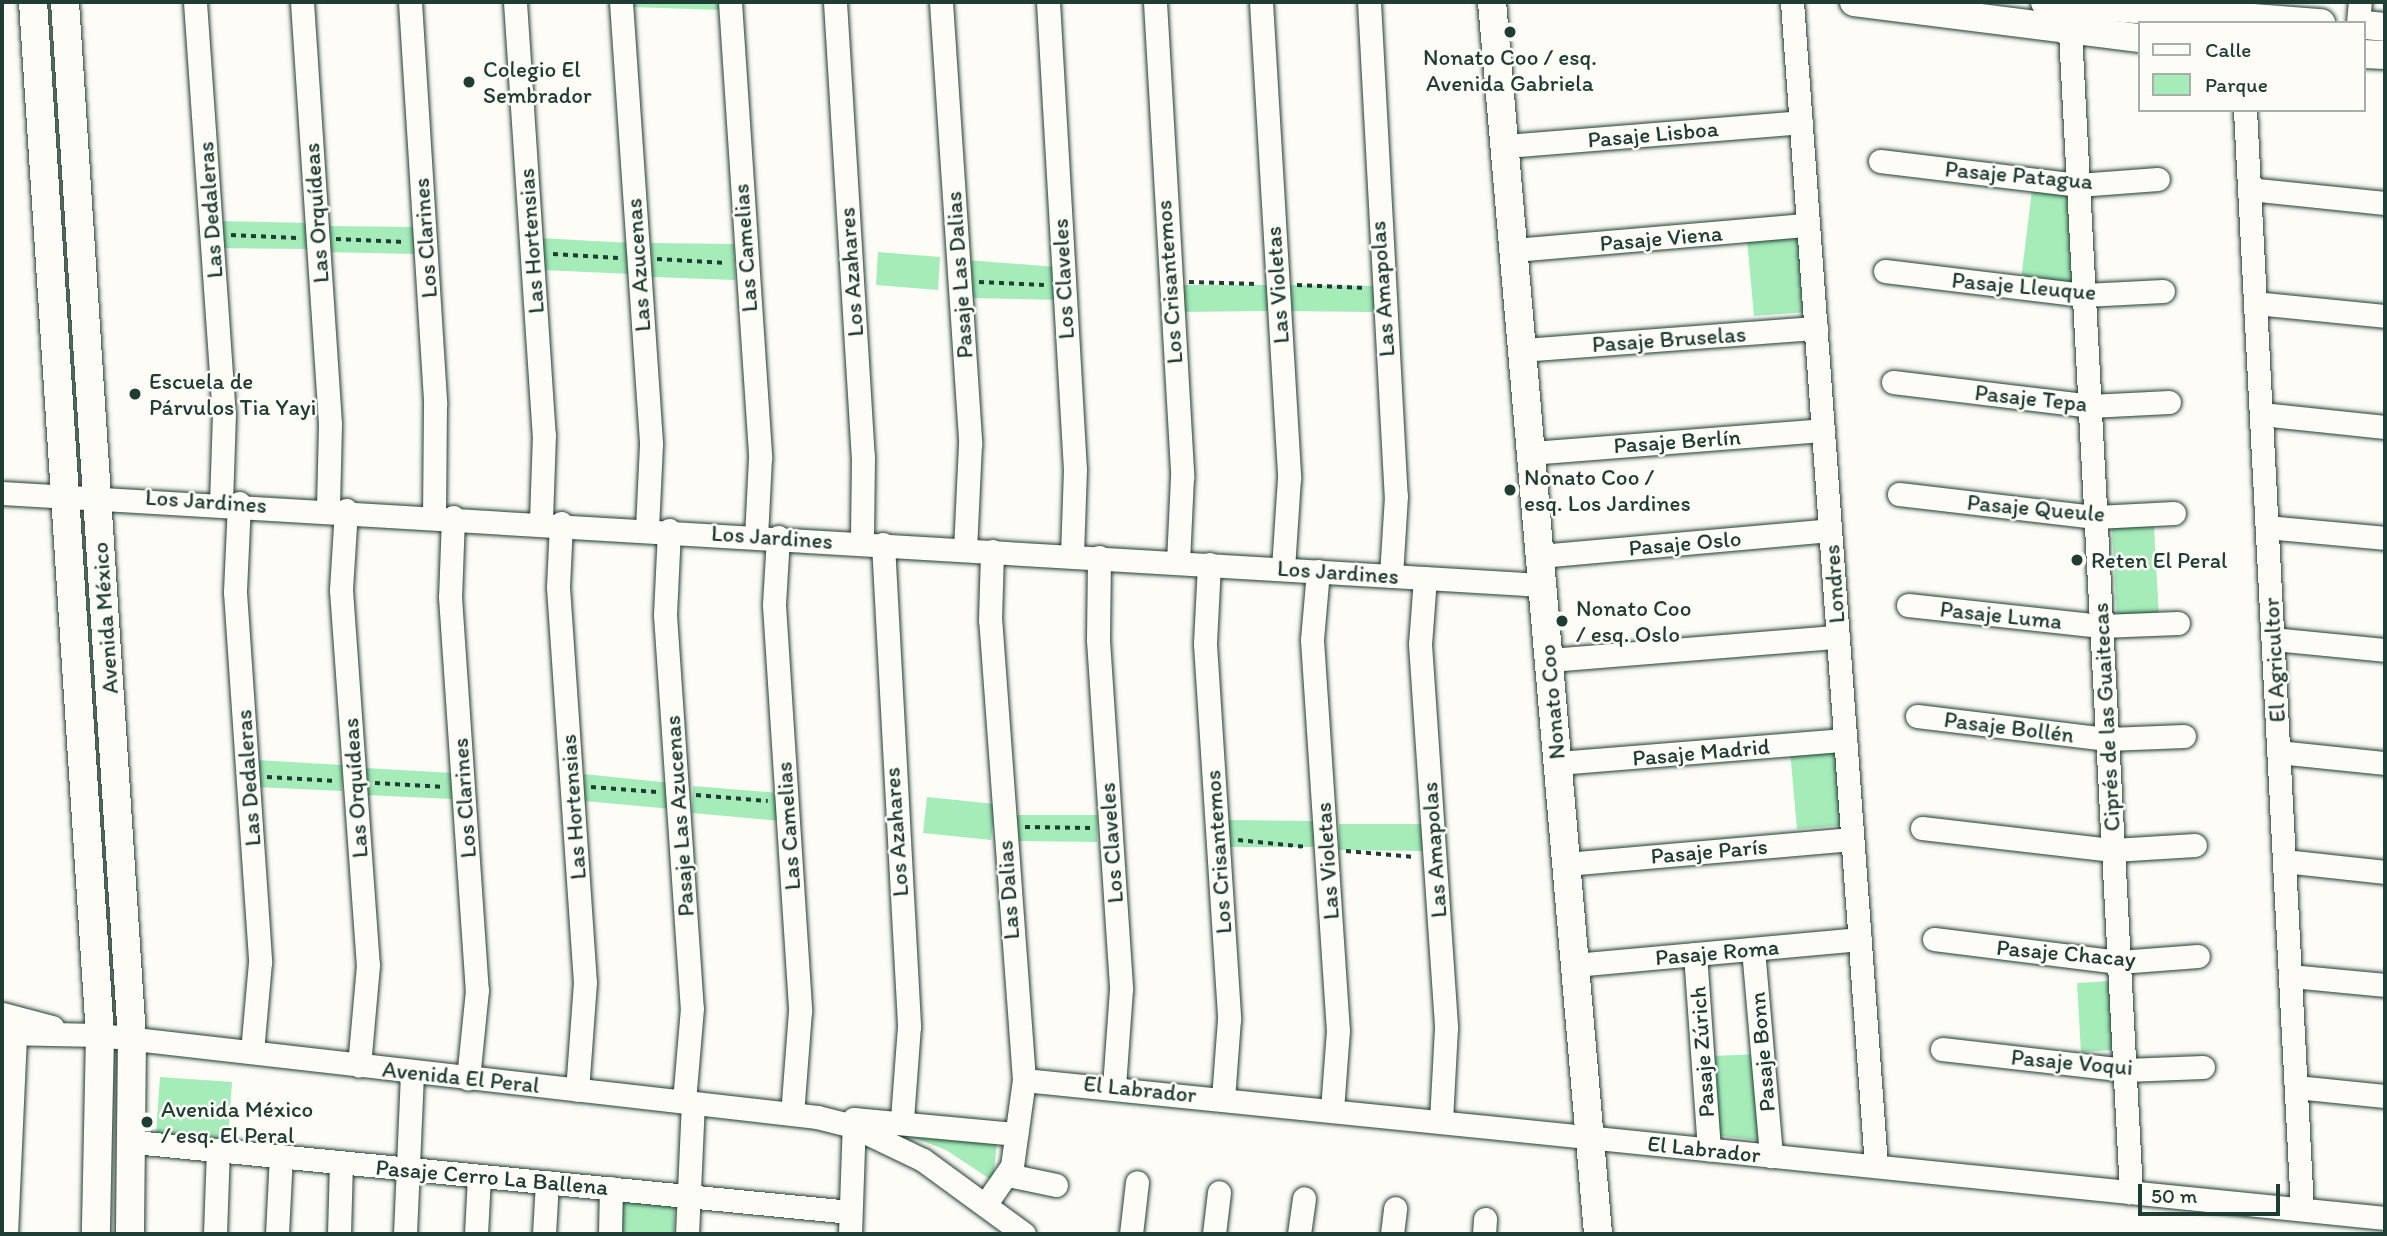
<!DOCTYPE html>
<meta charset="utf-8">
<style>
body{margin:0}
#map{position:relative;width:2387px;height:1236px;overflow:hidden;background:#fdfcf7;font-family:Itim,sans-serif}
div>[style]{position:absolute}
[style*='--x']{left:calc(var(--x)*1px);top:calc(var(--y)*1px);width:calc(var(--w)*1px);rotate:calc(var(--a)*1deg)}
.green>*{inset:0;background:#a5ecb9}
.path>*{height:3.5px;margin-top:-1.75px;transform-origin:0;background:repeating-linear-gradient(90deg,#1f3d34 0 5px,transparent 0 10px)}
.roads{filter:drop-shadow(0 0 2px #1f3d34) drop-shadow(0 0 2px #1f3d34)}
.minor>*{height:23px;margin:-11.5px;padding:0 11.5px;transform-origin:11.5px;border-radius:11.5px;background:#fdfcf7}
.major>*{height:28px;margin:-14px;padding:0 14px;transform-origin:14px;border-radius:14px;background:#fdfcf7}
.dots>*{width:19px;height:19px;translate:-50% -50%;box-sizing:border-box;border:4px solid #fdfcf7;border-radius:50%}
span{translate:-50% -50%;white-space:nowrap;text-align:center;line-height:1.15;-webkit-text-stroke:5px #fdfcf7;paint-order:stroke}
.poi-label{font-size:23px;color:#1f3d34}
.left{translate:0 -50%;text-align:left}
.street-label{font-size:23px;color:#1f3d34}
.frame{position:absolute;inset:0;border:4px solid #1f3d34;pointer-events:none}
.legend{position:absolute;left:2138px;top:21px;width:228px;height:91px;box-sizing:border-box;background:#fdfcf7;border:2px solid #a4b0a9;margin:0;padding:9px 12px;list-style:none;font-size:21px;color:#1f3d34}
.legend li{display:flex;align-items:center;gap:14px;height:35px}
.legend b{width:35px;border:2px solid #a4b0a9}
.scale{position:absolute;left:2138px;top:1184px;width:142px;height:32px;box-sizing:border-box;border:4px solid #1f3d34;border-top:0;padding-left:9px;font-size:21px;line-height:24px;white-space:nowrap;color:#1f3d34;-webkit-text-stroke:5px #fdfcf7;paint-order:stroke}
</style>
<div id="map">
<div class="green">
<div style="clip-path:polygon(630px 2px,724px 2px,723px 10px,630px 7px)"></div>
<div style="clip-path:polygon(2032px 190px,2067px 193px,2072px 285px,2021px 280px)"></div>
<div style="clip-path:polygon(217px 221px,309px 223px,309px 249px,217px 248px)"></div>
<div style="clip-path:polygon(324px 226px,416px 227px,416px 254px,324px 252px)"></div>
<div style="clip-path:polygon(1802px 235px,1808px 312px,1754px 316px,1747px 240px)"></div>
<div style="clip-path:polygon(540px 238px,630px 243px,631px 274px,542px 270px)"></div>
<div style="clip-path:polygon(651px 243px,734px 244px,735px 280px,652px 277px)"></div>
<div style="clip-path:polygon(878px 252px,940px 257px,938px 290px,876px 285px)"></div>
<div style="clip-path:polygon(967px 260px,1057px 267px,1060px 300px,968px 298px)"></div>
<div style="clip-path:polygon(1177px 285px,1269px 285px,1269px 311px,1177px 312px)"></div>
<div style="clip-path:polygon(1282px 285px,1375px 286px,1374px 312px,1282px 311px)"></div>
<div style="clip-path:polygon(2154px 526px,2159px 617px,2117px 620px,2112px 528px)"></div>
<div style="clip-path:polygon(1835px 747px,1842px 825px,1797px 829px,1790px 751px)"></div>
<div style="clip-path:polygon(256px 760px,343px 765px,342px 791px,255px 787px)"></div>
<div style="clip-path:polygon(366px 768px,453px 773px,452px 799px,365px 795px)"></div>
<div style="clip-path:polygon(584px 774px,671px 783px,672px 809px,584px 801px)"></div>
<div style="clip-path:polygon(693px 786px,780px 793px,781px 821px,692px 813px)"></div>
<div style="clip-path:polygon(927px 797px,995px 804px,991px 840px,923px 833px)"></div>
<div style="clip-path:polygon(1009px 815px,1097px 815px,1097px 842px,1009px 841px)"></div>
<div style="clip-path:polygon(1227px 820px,1314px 821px,1314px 847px,1227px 847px)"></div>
<div style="clip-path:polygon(1339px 824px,1426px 824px,1426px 851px,1339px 850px)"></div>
<div style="clip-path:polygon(2109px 981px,2113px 1050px,2081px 1052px,2077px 983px)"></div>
<div style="clip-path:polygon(1760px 1054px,1764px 1141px,1716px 1135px,1713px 1056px)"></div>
<div style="clip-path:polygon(160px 1077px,232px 1082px,228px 1139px,156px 1134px)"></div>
<div style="clip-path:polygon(899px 1132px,997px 1142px,993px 1181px,946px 1150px)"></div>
<div style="clip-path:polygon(618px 1199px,675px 1202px,674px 1234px,617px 1234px)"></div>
</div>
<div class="path">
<div style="--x:231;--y:235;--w:66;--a:2.6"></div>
<div style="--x:336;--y:239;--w:69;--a:2.5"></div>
<div style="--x:553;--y:254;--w:65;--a:3.5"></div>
<div style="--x:657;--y:259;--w:70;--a:3.3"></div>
<div style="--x:979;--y:282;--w:65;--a:2.6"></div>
<div style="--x:1189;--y:282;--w:69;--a:1.7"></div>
<div style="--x:1297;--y:285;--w:69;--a:2.5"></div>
<div style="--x:267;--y:777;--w:69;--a:3.3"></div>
<div style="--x:375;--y:783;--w:70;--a:3.3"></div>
<div style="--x:591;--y:787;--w:66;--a:4.3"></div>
<div style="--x:696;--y:795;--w:72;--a:4.8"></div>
<div style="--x:1025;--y:827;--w:66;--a:0.9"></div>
<div style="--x:1238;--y:840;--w:69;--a:5.8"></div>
<div style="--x:1346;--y:851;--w:69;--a:5"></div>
</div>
<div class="roads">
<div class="minor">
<div style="--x:195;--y:2;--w:412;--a:86"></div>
<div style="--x:224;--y:413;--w:89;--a:91.9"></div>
<div style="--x:302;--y:2;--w:424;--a:86.2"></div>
<div style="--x:330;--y:425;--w:84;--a:91.4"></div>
<div style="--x:410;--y:2;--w:403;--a:86.4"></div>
<div style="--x:435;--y:404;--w:112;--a:90.5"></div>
<div style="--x:515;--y:2;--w:433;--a:86.2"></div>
<div style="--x:544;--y:434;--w:88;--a:92"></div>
<div style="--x:621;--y:2;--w:443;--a:86.1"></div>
<div style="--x:651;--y:444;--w:85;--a:92.7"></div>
<div style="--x:730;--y:2;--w:457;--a:86.2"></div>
<div style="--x:760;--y:458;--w:78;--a:92.9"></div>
<div style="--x:835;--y:2;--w:455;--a:86.5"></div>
<div style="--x:863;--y:456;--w:87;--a:90.7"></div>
<div style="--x:941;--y:2;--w:443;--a:86.2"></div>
<div style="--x:970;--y:444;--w:105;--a:92.7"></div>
<div style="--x:1048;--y:2;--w:468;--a:86.7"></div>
<div style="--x:1075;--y:469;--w:87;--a:92"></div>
<div style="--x:1155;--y:2;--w:476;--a:86.7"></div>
<div style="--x:1182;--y:477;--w:85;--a:92.7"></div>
<div style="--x:1261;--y:2;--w:477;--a:86.6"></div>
<div style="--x:1289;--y:478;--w:91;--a:93.8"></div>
<div style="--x:1369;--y:2;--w:495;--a:86.9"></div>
<div style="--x:1396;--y:496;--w:80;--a:93.6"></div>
<div style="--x:1792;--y:2;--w:1167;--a:85.87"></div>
<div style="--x:2358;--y:23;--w:21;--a:-85"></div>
<div style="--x:2070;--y:32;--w:1162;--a:86.99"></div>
<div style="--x:2245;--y:110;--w:1100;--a:87.03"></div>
<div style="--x:1505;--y:146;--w:297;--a:-4.6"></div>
<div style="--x:1880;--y:161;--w:199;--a:6.9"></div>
<div style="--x:2078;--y:185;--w:80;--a:-4.3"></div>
<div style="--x:2249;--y:189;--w:137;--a:5.9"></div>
<div style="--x:1514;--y:250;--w:295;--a:-4.9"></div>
<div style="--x:1885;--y:271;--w:200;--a:6.9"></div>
<div style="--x:2084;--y:295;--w:79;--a:-2.9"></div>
<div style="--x:2255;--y:303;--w:131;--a:5.7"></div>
<div style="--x:1522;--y:350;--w:295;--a:-4.3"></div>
<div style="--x:1893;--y:382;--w:198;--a:6.9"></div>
<div style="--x:2090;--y:406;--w:79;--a:-2.9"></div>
<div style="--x:2261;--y:414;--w:125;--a:6"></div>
<div style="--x:1531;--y:453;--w:293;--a:-4.5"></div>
<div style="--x:2;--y:493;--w:1543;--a:3.42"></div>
<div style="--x:1899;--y:494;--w:198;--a:6.7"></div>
<div style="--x:2096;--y:517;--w:78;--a:-2.9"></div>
<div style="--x:239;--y:503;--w:89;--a:92.6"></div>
<div style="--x:235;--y:592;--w:371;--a:86.1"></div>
<div style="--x:260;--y:962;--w:90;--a:95.1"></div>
<div style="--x:346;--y:510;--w:80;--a:93.6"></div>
<div style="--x:341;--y:590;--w:376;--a:85.9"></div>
<div style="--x:368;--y:965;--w:101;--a:95.1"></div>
<div style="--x:453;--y:517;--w:80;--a:92.1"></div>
<div style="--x:450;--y:597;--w:394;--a:86.1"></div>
<div style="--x:477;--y:990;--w:89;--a:95.8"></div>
<div style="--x:561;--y:523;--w:64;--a:92.7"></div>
<div style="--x:558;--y:587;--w:396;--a:86.1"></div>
<div style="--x:585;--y:982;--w:108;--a:94.2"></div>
<div style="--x:2267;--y:527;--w:119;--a:5.3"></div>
<div style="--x:669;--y:530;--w:85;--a:92.7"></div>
<div style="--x:665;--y:615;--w:394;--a:86.1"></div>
<div style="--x:692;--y:1008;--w:94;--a:94.9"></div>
<div style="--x:778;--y:537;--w:68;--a:93.4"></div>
<div style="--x:774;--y:605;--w:407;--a:86.3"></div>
<div style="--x:800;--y:1011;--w:103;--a:94.4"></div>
<div style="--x:883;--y:544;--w:483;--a:86.9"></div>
<div style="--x:909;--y:1026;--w:94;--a:94.3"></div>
<div style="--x:1540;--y:556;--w:291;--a:-5.1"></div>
<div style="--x:1099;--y:557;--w:83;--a:90.7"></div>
<div style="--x:1098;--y:640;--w:350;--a:86.2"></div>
<div style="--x:1121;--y:989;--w:98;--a:94.1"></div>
<div style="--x:1209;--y:564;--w:80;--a:92.9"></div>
<div style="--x:1205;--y:644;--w:376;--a:86.3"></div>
<div style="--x:1229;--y:1019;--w:79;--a:94.3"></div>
<div style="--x:1318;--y:571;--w:69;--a:95"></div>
<div style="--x:1312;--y:640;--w:391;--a:86.2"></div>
<div style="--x:1338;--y:1030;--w:80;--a:94.3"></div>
<div style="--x:1425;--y:578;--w:66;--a:94.3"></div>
<div style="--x:1420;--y:644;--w:385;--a:86.1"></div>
<div style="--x:1446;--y:1028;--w:93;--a:93.1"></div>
<div style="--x:1908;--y:605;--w:194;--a:6.2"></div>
<div style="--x:2101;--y:626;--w:77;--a:-2.2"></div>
<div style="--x:2273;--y:639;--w:113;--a:5.6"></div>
<div style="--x:1549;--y:660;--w:290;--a:-4.6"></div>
<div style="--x:1917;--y:716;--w:192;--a:6.9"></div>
<div style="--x:2108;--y:739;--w:76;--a:-2.3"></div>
<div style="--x:2278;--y:752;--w:108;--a:5.9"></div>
<div style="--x:1557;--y:763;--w:289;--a:-4.6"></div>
<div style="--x:1922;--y:828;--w:192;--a:6.6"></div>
<div style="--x:2113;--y:850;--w:82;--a:-3.5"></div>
<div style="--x:2284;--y:861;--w:102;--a:6.2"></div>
<div style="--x:1566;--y:864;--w:287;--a:-5"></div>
<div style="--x:1934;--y:939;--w:186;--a:7.1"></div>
<div style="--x:2119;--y:962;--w:79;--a:-4.3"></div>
<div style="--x:1753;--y:949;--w:208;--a:85"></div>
<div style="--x:1695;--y:954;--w:196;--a:85.9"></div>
<div style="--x:1575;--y:965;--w:286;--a:-5.2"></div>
<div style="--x:2290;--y:976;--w:95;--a:5.4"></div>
<div style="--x:2;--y:1014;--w:52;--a:14.6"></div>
<div style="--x:2;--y:1033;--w:98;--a:1.2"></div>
<div style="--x:100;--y:1035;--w:722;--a:6.52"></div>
<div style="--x:817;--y:1117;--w:34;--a:14"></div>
<div style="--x:850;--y:1125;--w:81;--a:25.6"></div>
<div style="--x:923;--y:1160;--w:125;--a:36.2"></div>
<div style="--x:1942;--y:1049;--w:184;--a:6.5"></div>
<div style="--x:2125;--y:1070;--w:78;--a:-2.2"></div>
<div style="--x:1024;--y:1080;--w:1368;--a:5.79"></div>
<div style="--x:2296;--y:1087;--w:89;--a:5.8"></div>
<div style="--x:134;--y:1142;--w:719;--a:5.58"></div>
<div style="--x:1008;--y:1175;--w:49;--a:11.8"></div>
<div style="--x:987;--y:1202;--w:44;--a:-55.2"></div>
<div style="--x:1012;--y:1166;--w:87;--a:-82.1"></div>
<div style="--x:1024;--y:1080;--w:461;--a:-94.2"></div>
<div style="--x:990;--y:620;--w:69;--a:-88.3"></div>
<div style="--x:6;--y:1234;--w:200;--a:-87.4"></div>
<div style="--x:215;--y:1234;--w:84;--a:-88"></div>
<div style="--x:277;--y:1234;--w:78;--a:-87.1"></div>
<div style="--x:339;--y:1234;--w:72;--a:-88.4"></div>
<div style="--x:405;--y:1234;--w:162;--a:-87.5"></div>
<div style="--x:476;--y:1234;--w:58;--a:-87"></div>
<div style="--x:544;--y:1234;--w:52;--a:-86.7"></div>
<div style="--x:610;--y:1234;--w:46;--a:-88.8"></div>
<div style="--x:687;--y:1234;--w:131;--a:-87.4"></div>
<div style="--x:850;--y:1234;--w:115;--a:-88"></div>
<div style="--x:854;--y:1119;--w:163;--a:5.3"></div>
<div style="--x:1131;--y:1234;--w:52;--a:-83.4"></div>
<div style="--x:1214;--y:1234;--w:42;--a:-83.2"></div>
<div style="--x:1299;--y:1234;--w:36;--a:-82"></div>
<div style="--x:1392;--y:1234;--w:26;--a:-83"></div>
<div style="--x:1484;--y:1234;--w:15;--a:-86"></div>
</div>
<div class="major">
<div style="--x:33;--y:2;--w:1035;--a:86.29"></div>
<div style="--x:100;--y:1035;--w:199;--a:91.2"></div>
<div style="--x:65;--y:2;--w:1039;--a:86.3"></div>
<div style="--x:132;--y:1039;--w:195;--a:90.6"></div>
<div style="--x:1492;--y:2;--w:1237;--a:85.08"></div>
<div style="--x:1854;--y:2;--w:288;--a:7.2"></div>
<div style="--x:2045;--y:2;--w:277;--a:4.4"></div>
<div style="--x:2364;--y:25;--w:21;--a:5"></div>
<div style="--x:2364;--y:54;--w:21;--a:3"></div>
</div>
</div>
<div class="dots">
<div style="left:1510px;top:32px;background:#1f3d34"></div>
<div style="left:469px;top:82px;background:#1f3d34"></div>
<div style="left:135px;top:394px;background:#1f3d34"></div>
<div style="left:1510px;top:490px;background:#1f3d34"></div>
<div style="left:2077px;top:560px;background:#1f3d34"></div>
<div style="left:1562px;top:621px;background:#1f3d34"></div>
<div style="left:147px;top:1122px;background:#1f3d34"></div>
</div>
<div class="poi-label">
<span style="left:1510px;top:70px">Nonato Coo / esq.<br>Avenida Gabriela</span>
<span class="left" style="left:483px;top:82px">Colegio El<br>Sembrador</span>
<span class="left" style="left:149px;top:394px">Escuela de<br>Párvulos Tia Yayi</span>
<span class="left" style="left:1524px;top:490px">Nonato Coo /<br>esq. Los Jardines</span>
<span class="left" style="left:2091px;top:560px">Reten El Peral</span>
<span class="left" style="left:1576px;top:621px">Nonato Coo<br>/ esq. Oslo</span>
<span class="left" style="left:161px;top:1122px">Avenida México<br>/ esq. El Peral</span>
</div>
<div class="street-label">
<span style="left:1653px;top:134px;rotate:-5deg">Pasaje Lisboa</span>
<span style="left:2019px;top:175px;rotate:5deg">Pasaje Patagua</span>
<span style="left:210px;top:210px;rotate:-94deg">Las Dedaleras</span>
<span style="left:316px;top:213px;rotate:-94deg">Las Orquídeas</span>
<span style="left:425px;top:238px;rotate:-94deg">Los Clarines</span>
<span style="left:1661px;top:238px;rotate:-5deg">Pasaje Viena</span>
<span style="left:531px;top:241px;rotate:-94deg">Las Hortensias</span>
<span style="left:745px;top:248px;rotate:-94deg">Las Camelias</span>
<span style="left:638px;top:265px;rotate:-94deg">Las Azucenas</span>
<span style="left:851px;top:272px;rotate:-94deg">Los Azahares</span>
<span style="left:959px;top:275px;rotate:-94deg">Pasaje Las Dalias</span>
<span style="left:1063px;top:279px;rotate:-93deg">Los Claveles</span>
<span style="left:1169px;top:282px;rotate:-94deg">Los Crisantemos</span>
<span style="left:1277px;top:285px;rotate:-94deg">Las Violetas</span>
<span style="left:2024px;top:286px;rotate:5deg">Pasaje Lleuque</span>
<span style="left:1382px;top:289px;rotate:-94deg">Las Amapolas</span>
<span style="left:1669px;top:339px;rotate:-4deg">Pasaje Bruselas</span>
<span style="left:2031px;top:398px;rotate:6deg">Pasaje Tepa</span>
<span style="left:1677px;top:441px;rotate:-4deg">Pasaje Berlín</span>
<span style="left:206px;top:501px;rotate:4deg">Los Jardines</span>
<span style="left:2036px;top:508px;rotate:5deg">Pasaje Queule</span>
<span style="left:772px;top:537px;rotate:4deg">Los Jardines</span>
<span style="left:1685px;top:543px;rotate:-5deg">Pasaje Oslo</span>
<span style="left:1338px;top:572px;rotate:4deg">Los Jardines</span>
<span style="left:1834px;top:584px;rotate:-94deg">Londres</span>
<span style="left:2001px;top:615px;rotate:6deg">Pasaje Luma</span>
<span style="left:105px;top:618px;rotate:-94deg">Avenida México</span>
<span style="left:2274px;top:660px;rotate:-93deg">El Agricultor</span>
<span style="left:1552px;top:702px;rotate:-95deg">Nonato Coo</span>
<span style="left:2106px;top:717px;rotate:-93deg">Ciprés de las Guaitecas</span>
<span style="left:2009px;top:727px;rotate:7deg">Pasaje Bollén</span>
<span style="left:1701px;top:752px;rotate:-5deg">Pasaje Madrid</span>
<span style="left:248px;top:778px;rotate:-94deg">Las Dedaleras</span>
<span style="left:355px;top:788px;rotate:-94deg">Las Orquídeas</span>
<span style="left:464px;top:798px;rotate:-94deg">Los Clarines</span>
<span style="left:573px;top:807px;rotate:-94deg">Las Hortensias</span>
<span style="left:679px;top:816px;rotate:-94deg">Pasaje Las Azucenas</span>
<span style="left:788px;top:826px;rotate:-94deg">Las Camelias</span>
<span style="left:896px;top:832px;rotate:-94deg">Los Azahares</span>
<span style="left:1111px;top:843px;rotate:-94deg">Los Claveles</span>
<span style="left:1434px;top:850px;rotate:-94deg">Las Amapolas</span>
<span style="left:1709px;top:851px;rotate:-5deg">Pasaje París</span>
<span style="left:1218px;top:852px;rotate:-94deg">Los Crisantemos</span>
<span style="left:1327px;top:861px;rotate:-94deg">Las Violetas</span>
<span style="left:1008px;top:890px;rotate:-94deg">Las Dalias</span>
<span style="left:1717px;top:952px;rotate:-5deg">Pasaje Roma</span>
<span style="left:2066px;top:953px;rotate:5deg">Pasaje Chacay</span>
<span style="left:1702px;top:1052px;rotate:-94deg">Pasaje Zúrich</span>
<span style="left:1762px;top:1052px;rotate:-95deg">Pasaje Bonn</span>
<span style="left:2072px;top:1062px;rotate:5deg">Pasaje Voqui</span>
<span style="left:461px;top:1077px;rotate:6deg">Avenida El Peral</span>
<span style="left:1140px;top:1089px;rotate:6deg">El Labrador</span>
<span style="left:1704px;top:1149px;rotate:6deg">El Labrador</span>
<span style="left:492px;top:1177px;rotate:5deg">Pasaje Cerro La Ballena</span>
</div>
<div class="frame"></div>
<ul class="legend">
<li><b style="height:9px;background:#fdfcf7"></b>Calle</li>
<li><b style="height:19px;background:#a5ecb9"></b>Parque</li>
</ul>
<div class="scale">50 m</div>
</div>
